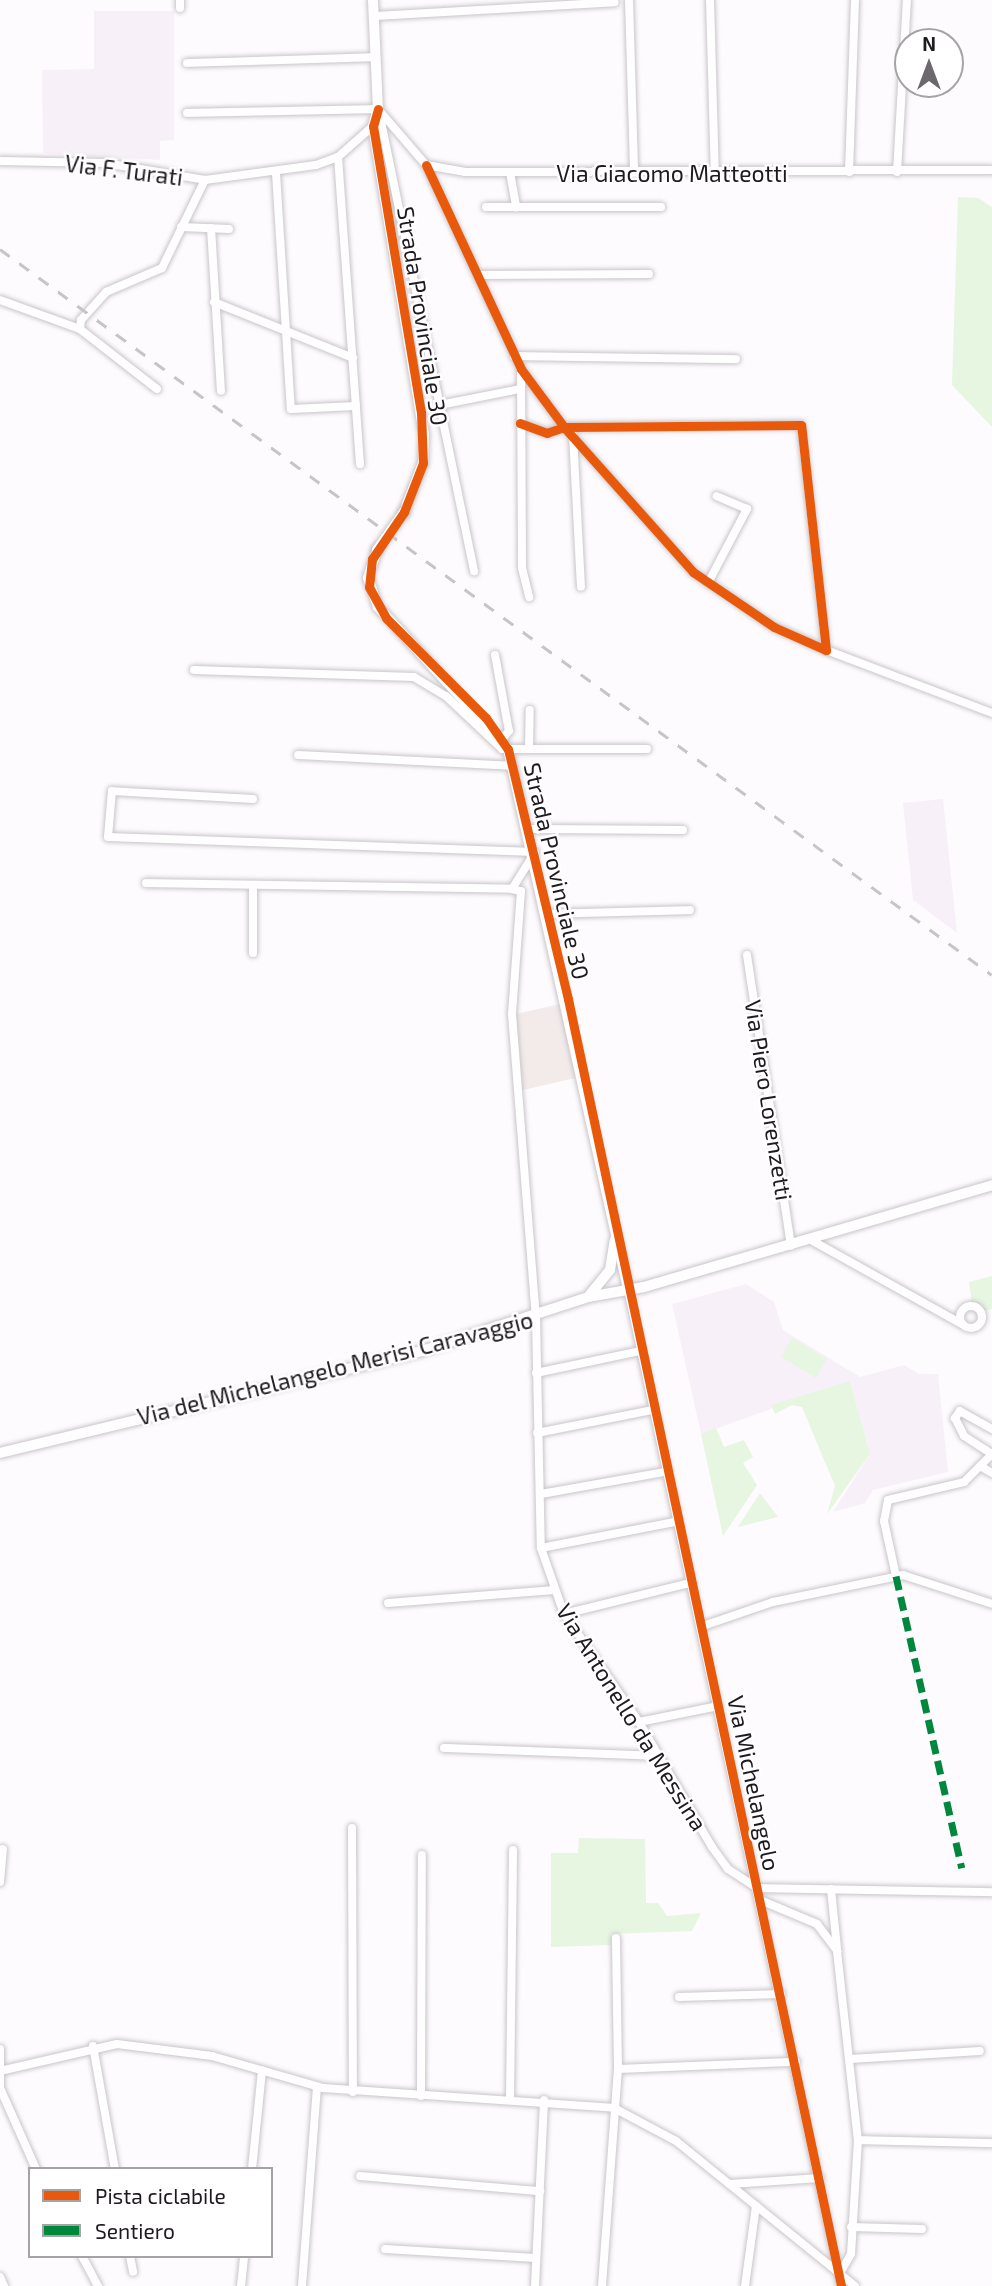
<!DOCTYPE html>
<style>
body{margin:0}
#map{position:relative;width:992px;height:2286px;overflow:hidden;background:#fdfbfd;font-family:"Exo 2",sans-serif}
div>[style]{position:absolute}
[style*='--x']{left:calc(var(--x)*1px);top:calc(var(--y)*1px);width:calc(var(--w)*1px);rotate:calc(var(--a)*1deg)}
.commercial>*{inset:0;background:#f3ebe9}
.built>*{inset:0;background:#f8f0f9}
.green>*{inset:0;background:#e6f6e1}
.roads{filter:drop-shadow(0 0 2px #c9c5ca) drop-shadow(0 0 2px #c9c5ca)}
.minor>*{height:8px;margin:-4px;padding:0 4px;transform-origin:4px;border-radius:4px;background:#fffeff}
.minor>.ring{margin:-4px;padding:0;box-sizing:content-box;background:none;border:8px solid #fffeff;border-radius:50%}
.tertiary>*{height:10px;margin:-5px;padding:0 5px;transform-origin:5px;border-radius:5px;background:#fffeff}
.rail>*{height:2.5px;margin-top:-1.25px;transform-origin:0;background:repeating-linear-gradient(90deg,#c6c5c6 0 12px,transparent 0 24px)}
.bridges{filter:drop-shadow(0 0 2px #c9c5ca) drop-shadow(0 0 2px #c9c5ca)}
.tertiary-bridge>*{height:10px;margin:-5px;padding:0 5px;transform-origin:5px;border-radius:5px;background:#fffeff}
.quiet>*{height:7px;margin-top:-3.5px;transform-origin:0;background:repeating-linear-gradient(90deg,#00873e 0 14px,transparent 0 21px)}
.cycleway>*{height:9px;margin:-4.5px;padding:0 4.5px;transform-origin:4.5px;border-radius:4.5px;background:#e8590c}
span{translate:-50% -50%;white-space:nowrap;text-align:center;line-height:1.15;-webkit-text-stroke:5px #fff;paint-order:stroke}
.street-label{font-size:23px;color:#1f1920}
.legend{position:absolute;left:28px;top:2167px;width:245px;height:91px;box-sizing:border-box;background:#fff;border:2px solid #a5a3a6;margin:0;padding:9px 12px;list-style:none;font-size:21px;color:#1f1920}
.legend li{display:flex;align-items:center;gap:14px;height:35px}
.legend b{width:35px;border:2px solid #a5a3a6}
.north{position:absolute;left:894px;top:28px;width:70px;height:70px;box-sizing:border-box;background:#fff;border:2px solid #a5a3a6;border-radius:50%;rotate:0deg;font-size:19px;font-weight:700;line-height:28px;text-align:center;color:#1f1920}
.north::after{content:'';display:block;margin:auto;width:24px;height:32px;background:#6d686d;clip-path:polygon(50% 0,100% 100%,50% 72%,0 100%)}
</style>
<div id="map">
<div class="commercial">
<div style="clip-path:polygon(560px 1004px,575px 1078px,519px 1091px,516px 1014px)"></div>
</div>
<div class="built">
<div style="clip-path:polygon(94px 11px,174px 11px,174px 140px,160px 141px,160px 160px,43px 153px,42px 70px,94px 69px)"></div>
<div style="clip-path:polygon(943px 799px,957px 933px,913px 900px,903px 803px)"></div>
<div style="clip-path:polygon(746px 1284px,774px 1302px,783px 1330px,860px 1377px,904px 1365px,919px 1374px,938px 1374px,948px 1472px,873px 1490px,865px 1503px,833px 1512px,870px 1454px,850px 1381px,701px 1434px,672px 1304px)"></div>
</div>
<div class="green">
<div style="clip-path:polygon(958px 197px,978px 198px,992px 207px,992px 427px,952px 385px)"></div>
<div style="clip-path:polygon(992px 1276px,992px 1309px,983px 1311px,972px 1304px,969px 1282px)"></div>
<div style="clip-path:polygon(792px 1338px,827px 1359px,816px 1378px,781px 1357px)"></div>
<div style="clip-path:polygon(850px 1381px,870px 1454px,827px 1514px,835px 1486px,802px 1407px,792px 1405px,775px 1414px,771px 1405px)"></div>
<div style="clip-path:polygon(716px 1428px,724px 1447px,744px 1440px,753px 1457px,743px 1463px,757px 1485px,723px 1536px,701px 1434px)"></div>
<div style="clip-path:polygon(760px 1493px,778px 1517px,738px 1527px)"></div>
<div style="clip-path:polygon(579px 1838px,645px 1839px,646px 1903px,658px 1903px,667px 1916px,701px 1913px,692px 1931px,611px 1934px,611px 1945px,551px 1947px,551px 1853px,578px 1853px)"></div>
</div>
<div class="roads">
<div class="minor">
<div style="--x:629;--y:0;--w:173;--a:88.3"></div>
<div style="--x:710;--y:0;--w:174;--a:88.4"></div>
<div style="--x:180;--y:8;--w:8;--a:-90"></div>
<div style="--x:375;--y:16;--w:240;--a:-3.3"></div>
<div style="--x:187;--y:63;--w:189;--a:-1.8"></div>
<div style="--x:378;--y:109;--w:74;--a:49.4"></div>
<div style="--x:426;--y:165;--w:40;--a:10"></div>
<div style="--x:465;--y:172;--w:527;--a:-0.22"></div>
<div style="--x:379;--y:112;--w:469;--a:78.3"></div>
<div style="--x:187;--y:113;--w:191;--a:-1.2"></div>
<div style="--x:338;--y:157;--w:308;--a:85.9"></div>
<div style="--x:0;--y:161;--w:105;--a:1.1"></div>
<div style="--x:105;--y:163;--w:101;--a:9.6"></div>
<div style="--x:205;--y:180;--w:112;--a:-7.7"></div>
<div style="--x:316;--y:165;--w:23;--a:-20"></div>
<div style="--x:338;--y:157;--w:47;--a:-41.5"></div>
<div style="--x:426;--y:165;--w:225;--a:65"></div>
<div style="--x:521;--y:369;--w:72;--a:53.4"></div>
<div style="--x:564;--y:427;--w:194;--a:48.3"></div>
<div style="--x:693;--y:572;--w:98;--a:34.2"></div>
<div style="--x:774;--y:627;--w:57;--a:23.9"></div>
<div style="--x:826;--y:650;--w:226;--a:-96.3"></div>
<div style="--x:801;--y:425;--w:237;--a:179.5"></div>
<div style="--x:564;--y:427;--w:18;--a:161"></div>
<div style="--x:547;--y:433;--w:29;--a:-160"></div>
<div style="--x:510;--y:172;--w:36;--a:80"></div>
<div style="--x:849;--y:172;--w:172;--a:-88"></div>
<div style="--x:897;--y:172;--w:172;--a:-86.7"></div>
<div style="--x:276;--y:173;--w:236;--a:86.4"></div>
<div style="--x:291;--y:409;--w:65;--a:-2.6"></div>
<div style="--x:486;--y:207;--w:175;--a:0"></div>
<div style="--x:181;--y:227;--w:48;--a:2.4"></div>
<div style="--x:211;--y:228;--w:163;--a:86.5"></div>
<div style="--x:478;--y:275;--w:171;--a:-0.3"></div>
<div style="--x:0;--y:300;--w:85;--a:19.9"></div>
<div style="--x:214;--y:302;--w:150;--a:21.9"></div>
<div style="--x:514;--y:356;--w:222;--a:0.8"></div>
<div style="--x:521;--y:369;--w:199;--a:89.7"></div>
<div style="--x:522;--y:568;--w:30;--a:76"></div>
<div style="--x:157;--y:389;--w:98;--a:-142.1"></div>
<div style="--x:80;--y:329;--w:9;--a:-84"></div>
<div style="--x:81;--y:320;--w:38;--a:-48"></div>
<div style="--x:106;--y:292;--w:61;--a:-23.2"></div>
<div style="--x:162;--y:268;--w:98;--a:-64"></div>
<div style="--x:440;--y:405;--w:82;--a:-11.3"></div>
<div style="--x:573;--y:435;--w:152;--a:87"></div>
<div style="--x:708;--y:583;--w:84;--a:-62.2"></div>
<div style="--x:747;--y:509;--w:33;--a:-157"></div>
<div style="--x:826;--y:650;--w:178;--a:20.8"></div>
<div style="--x:495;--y:655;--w:77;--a:79.6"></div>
<div style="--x:509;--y:731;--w:11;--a:131"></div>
<div style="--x:194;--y:670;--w:220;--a:1.8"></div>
<div style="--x:414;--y:677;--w:37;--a:31"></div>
<div style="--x:446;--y:696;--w:77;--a:43.4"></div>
<div style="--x:502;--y:749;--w:145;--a:0"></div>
<div style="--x:529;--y:749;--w:39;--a:-89"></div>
<div style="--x:298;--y:755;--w:214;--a:2.9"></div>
<div style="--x:253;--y:799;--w:141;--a:-176.8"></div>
<div style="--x:112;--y:791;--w:46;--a:95"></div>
<div style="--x:108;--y:837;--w:427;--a:2"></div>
<div style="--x:529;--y:829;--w:154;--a:0.4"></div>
<div style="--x:146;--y:883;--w:366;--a:0.9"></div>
<div style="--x:512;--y:889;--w:40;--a:-58"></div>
<div style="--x:253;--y:885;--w:68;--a:90"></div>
<div style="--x:512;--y:889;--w:9;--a:13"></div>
<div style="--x:521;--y:891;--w:123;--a:94.2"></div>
<div style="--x:512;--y:1014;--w:305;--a:85.5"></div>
<div style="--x:536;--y:1318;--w:230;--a:88.8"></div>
<div style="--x:541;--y:1548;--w:70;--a:70.8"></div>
<div style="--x:564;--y:1614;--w:131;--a:55.2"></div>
<div style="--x:639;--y:1722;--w:145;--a:59.7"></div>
<div style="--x:712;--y:1847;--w:27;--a:54"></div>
<div style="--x:728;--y:1869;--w:35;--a:33"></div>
<div style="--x:757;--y:1888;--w:235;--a:1"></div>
<div style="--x:548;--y:914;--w:142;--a:-1.6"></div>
<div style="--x:747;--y:955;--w:294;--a:81.4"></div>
<div style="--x:811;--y:1240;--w:173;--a:29.1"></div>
<div style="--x:628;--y:1289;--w:1019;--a:77.94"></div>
<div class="ring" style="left:960px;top:1306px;width:14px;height:14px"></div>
<div style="--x:536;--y:1373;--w:106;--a:-11.9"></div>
<div style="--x:992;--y:1429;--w:37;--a:-151"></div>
<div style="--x:960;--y:1411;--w:9;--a:126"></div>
<div style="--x:955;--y:1418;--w:20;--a:63"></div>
<div style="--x:964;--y:1436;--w:33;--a:33"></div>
<div style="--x:537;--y:1433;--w:117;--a:-11.3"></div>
<div style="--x:980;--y:1466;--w:14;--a:30"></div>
<div style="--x:541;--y:1494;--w:126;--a:-10.1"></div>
<div style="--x:541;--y:1548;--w:136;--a:-11"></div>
<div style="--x:896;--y:1576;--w:56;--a:-102.3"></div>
<div style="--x:884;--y:1521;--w:21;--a:-79"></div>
<div style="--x:888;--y:1500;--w:78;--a:-13.3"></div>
<div style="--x:964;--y:1482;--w:40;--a:-45"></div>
<div style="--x:388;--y:1603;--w:167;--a:-4.5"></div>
<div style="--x:564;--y:1614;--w:129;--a:-13.9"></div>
<div style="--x:700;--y:1627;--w:77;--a:-18.9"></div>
<div style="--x:773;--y:1602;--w:133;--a:-11.7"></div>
<div style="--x:903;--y:1575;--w:94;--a:18"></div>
<div style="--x:639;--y:1722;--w:81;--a:-11.4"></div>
<div style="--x:444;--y:1748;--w:214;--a:2.1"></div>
<div style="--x:352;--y:1828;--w:264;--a:89.8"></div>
<div style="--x:0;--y:1882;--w:33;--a:-85"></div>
<div style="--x:831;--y:1889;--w:59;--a:84.2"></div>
<div style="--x:760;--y:1900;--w:62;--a:22.8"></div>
<div style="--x:817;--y:1924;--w:34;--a:53"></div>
<div style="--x:837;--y:1951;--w:190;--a:83.7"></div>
<div style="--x:858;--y:2140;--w:114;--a:93.5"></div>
<div style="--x:851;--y:2254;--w:24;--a:120"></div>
<div style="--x:679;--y:1997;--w:102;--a:-1.7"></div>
<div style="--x:93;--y:2046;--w:125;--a:79.9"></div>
<div style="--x:0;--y:2049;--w:39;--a:90"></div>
<div style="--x:0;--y:2088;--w:89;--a:66"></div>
<div style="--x:850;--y:2059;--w:130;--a:-3.5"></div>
<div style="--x:618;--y:2069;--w:178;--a:-2.3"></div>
<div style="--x:0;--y:2071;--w:120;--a:-13"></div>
<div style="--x:117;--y:2044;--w:96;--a:7.2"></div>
<div style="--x:212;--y:2056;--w:116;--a:16.1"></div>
<div style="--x:323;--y:2088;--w:292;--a:3.9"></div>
<div style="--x:614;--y:2108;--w:70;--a:28"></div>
<div style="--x:676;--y:2141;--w:230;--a:39"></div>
<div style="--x:421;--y:2096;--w:241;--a:-89.8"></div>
<div style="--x:510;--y:2099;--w:249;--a:-89.3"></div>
<div style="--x:858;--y:2140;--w:134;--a:1.3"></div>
<div style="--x:252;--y:2169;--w:99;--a:-84.2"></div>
<div style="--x:360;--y:2176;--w:181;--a:4.8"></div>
<div style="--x:730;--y:2184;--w:90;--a:-3.8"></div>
<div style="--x:851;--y:2227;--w:71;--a:1.6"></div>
<div style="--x:385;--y:2249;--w:151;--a:3.4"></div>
<div style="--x:82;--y:2256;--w:34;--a:62"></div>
<div style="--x:130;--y:2256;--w:16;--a:79"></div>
<div style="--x:0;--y:2277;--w:10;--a:66"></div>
<div style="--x:241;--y:2286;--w:30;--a:-84"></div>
<div style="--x:302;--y:2286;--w:200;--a:-85.7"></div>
<div style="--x:535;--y:2286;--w:186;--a:-87.2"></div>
<div style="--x:602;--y:2286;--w:218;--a:-85.8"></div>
<div style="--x:618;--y:2069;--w:131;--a:-90.9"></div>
<div style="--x:745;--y:2286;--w:81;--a:-82.2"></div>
</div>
<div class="tertiary">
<div style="--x:373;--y:0;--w:109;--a:87.4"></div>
<div style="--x:378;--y:109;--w:18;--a:106"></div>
<div style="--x:373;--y:126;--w:313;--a:80.6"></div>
<div style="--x:424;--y:435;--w:28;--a:92"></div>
<div style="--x:423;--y:463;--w:53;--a:111.2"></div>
<div style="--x:377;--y:550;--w:29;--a:108"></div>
<div style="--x:368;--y:578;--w:31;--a:71"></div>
<div style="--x:378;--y:607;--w:193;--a:47.5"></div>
<div style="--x:508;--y:749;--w:553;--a:77.47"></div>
<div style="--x:588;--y:1297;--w:35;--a:-51"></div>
<div style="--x:610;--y:1270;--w:30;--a:-81"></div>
<div style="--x:0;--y:1453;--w:434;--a:-13.6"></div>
<div style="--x:422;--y:1351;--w:175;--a:-18"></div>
<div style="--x:588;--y:1297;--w:57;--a:-10.1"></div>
<div style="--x:644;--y:1287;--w:363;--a:-16.3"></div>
</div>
</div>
<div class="rail">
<div style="--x:0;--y:249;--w:1229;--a:36.2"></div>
</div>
<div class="bridges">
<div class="tertiary-bridge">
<div style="--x:377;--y:550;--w:47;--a:-54.6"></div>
</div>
</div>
<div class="quiet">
<div style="--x:896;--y:1576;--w:299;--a:77.3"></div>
</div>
<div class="cycleway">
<div style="--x:378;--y:109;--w:18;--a:106"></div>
<div style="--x:373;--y:126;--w:290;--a:80.5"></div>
<div style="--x:421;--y:412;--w:51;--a:87.8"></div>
<div style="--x:423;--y:463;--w:53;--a:111.2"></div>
<div style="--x:404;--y:512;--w:57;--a:124.2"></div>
<div style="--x:372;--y:559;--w:28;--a:96"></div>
<div style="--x:369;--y:587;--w:35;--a:61"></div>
<div style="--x:386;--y:618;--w:141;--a:45"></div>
<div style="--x:486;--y:718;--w:38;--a:55"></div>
<div style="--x:508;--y:749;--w:257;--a:76.5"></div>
<div style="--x:568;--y:999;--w:1316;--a:78.02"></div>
<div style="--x:426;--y:165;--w:225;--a:65"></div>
<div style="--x:521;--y:369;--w:72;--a:53.4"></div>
<div style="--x:564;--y:427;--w:194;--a:48.3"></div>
<div style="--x:693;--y:572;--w:98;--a:34.2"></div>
<div style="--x:774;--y:627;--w:57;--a:23.9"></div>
<div style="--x:826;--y:650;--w:226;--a:-96.3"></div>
<div style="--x:801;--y:425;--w:237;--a:179.5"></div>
<div style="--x:564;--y:427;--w:18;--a:161"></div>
<div style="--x:547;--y:433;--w:29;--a:-160"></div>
</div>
<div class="street-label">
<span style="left:124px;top:170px;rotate:7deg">Via F. Turati</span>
<span style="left:672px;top:173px">Via Giacomo Matteotti</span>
<span style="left:423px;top:316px;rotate:81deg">Strada Provinciale 30</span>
<span style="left:557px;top:871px;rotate:77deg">Strada Provinciale 30</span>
<span style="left:769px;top:1100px;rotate:81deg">Via Piero Lorenzetti</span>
<span style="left:335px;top:1368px;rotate:-14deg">Via del Michelangelo Merisi Caravaggio</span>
<span style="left:632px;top:1717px;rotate:58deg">Via Antonello da Messina</span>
<span style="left:754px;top:1783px;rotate:78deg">Via Michelangelo</span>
</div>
<ul class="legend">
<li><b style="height:9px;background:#e8590c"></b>Pista ciclabile</li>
<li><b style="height:9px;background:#00873e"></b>Sentiero</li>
</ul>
<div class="north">N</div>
</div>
